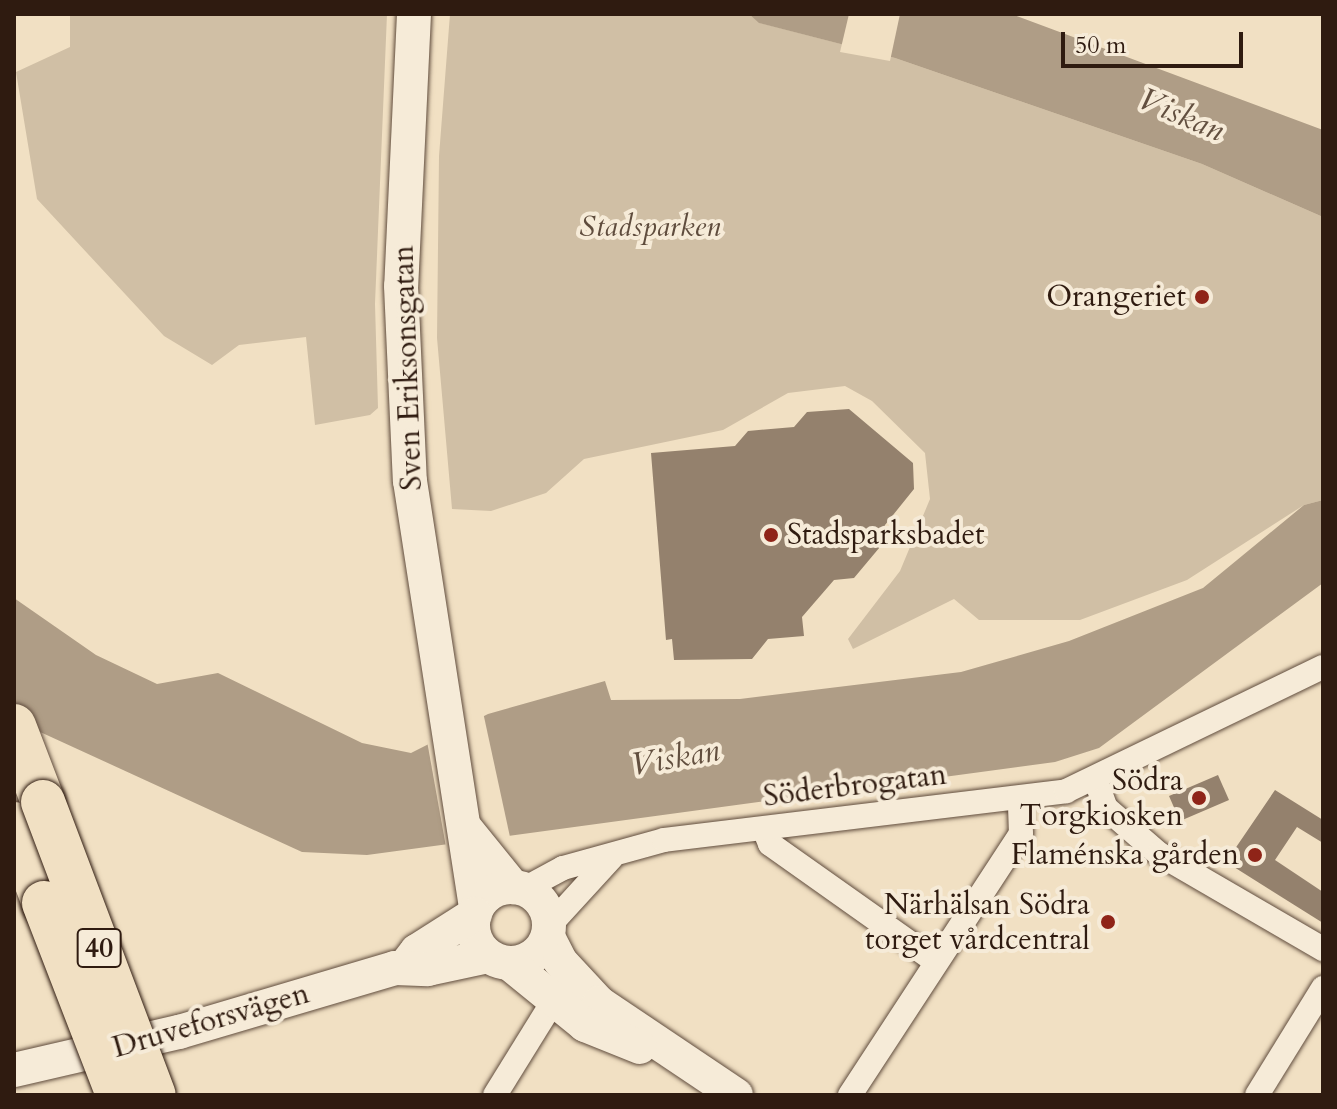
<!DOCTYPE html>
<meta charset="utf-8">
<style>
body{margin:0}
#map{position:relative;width:1337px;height:1109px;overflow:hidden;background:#f1e0c3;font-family:Cardo,serif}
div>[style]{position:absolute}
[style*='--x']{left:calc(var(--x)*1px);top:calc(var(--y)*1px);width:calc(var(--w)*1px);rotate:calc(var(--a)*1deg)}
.green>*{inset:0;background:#d0bfa5}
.water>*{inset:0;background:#af9d86}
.pier>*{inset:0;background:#f1e0c3}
.building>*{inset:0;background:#94816d}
.roads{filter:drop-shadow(0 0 2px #604c3d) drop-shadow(0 0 2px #604c3d)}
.street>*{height:24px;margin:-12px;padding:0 12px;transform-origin:12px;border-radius:12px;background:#f6ebd8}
.secondary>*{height:34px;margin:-17px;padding:0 17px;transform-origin:17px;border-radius:17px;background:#f6ebd8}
.secondary>.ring{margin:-17px;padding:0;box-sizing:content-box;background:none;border:34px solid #f6ebd8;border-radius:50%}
.highway>*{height:44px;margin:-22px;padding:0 22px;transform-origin:22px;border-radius:22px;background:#f1e0c3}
.bridges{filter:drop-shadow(0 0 2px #2f1b10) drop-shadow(0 0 2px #2f1b10)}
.highway-bridge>*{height:44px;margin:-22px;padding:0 22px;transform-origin:22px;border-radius:22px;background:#f1e0c3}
.dots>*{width:22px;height:22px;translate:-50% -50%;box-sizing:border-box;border:4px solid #f6ebd8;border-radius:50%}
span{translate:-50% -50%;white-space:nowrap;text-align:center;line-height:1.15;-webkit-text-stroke:8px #f6ebd8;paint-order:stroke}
.shield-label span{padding:2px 6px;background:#f6ebd8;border:2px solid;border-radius:6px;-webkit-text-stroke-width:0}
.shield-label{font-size:28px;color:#2f1b10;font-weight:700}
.park-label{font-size:30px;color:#5f4c3d;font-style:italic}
.poi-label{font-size:30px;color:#2f1b10}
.right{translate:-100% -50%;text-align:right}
.left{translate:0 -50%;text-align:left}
.street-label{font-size:30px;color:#2f1b10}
.water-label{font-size:32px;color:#624f3f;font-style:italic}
.frame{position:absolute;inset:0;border:16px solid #2f1b10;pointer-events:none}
.scale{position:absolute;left:1061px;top:32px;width:182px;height:36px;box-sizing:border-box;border:4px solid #2f1b10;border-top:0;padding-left:10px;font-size:24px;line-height:28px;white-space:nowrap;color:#2f1b10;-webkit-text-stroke:6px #f6ebd8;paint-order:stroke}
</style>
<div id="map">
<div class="green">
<div style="clip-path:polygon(70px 14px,387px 14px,375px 304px,378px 408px,370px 415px,315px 425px,306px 337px,239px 345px,212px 365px,164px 336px,37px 199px,16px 72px,70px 47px)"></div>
<div style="clip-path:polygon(450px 14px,749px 14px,760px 23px,895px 58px,1202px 164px,1323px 217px,1323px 500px,1304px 505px,1187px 580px,1080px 620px,979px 620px,954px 599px,853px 649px,848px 639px,900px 571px,930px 499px,925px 453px,872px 401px,845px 386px,788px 393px,723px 430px,584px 459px,546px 493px,491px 511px,452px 509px,437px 338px,439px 156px)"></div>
</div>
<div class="water">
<div style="clip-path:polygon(749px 14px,1011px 14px,1323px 130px,1323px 217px,1202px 164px,895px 58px,759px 23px)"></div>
<div style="clip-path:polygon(1323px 500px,1323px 583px,1099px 748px,1055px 762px,367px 855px,302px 852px,14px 720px,14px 598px,96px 655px,157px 684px,218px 673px,362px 743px,411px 753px,488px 714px,605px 681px,611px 700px,740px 699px,961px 672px,1069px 641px,1203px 588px,1304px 505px)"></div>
</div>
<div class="pier">
<div style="clip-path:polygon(849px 14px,900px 14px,890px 61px,840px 52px)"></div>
<div style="clip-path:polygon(483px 712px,510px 837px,446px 847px,427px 741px)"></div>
</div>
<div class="building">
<div style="clip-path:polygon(849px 409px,913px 463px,914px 489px,885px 525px,885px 541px,854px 578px,834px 580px,802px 617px,804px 636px,768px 639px,752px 659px,674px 660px,672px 639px,666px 640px,651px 453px,735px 446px,748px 431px,794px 427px,807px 412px)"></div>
<div style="clip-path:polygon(1218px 775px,1229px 800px,1180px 821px,1169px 796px)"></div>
<div style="clip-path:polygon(1275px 790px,1323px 820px,1323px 843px,1297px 827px,1275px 860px,1323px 892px,1323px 923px,1226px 862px)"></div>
</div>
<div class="roads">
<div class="street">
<div style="--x:1096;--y:781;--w:29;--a:70"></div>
<div style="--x:1106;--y:808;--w:70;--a:41"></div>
<div style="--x:1159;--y:854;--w:190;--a:30.1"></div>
<div style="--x:764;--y:829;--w:16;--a:68"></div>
<div style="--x:770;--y:844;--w:201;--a:35.3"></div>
<div style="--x:524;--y:889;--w:44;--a:-28.3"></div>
<div style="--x:563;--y:868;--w:105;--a:-15.5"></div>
<div style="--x:664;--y:840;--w:405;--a:-6.9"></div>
<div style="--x:1066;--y:791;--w:285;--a:-25.8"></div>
<div style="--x:549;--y:926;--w:93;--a:-47.6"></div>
<div style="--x:495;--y:1095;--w:108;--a:-58.2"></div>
<div style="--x:850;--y:1095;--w:312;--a:-56.8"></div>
<div style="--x:1021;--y:834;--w:34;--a:-92"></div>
<div style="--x:1257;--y:1095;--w:126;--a:-58.3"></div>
</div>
<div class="secondary">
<div style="--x:414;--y:14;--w:272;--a:92.7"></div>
<div style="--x:401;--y:286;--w:195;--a:87.4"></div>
<div style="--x:410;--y:481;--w:433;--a:81.2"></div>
<div style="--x:466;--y:829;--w:75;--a:51"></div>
<div class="ring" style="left:473px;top:887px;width:42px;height:42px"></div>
<div style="--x:548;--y:937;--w:27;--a:63"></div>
<div style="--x:560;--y:961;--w:57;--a:47.1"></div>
<div style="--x:599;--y:1003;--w:165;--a:33.9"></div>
<div style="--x:509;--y:963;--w:98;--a:39.2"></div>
<div style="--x:585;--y:1025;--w:59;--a:21.8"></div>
<div style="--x:406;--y:965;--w:18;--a:-52"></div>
<div style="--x:417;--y:951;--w:69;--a:-32.5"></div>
<div style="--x:14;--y:1070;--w:169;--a:-13"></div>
<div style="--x:179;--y:1032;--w:225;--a:-16.5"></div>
<div style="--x:395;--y:968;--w:33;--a:2"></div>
<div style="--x:428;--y:969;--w:61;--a:-12.2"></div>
</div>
<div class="highway">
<div style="--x:14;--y:726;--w:81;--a:69.1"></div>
<div style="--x:14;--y:824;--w:85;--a:69.2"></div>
</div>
</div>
<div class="bridges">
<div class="highway-bridge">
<div style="--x:43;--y:802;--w:313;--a:69.3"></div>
<div style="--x:44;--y:903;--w:206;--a:68.9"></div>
</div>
</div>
<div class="dots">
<div style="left:1202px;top:297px;background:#8f2418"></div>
<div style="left:771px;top:535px;background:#8f2418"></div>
<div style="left:1199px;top:798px;background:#8f2418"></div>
<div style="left:1255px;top:855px;background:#8f2418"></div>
<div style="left:1108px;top:922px;background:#8f2418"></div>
</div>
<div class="shield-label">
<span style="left:99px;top:948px">40</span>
</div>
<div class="park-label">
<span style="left:650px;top:227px">Stadsparken</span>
</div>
<div class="poi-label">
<span class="right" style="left:1186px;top:297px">Orangeriet</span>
<span class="left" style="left:787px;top:535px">Stadsparksbadet</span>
<span class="right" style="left:1183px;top:798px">Södra<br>Torgkiosken</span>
<span class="right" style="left:1239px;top:855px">Flaménska gården</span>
<span class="right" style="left:1090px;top:922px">Närhälsan Södra<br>torget vårdcentral</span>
</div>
<div class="street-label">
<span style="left:408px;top:368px;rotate:-92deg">Sven Eriksonsgatan</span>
<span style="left:855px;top:786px;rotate:-7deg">Söderbrogatan</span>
<span style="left:211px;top:1021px;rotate:-16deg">Druveforsvägen</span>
</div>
<div class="water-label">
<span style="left:1181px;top:115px;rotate:23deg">Viskan</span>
<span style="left:675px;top:758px;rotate:-10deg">Viskan</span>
</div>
<div class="frame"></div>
<div class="scale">50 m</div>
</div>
